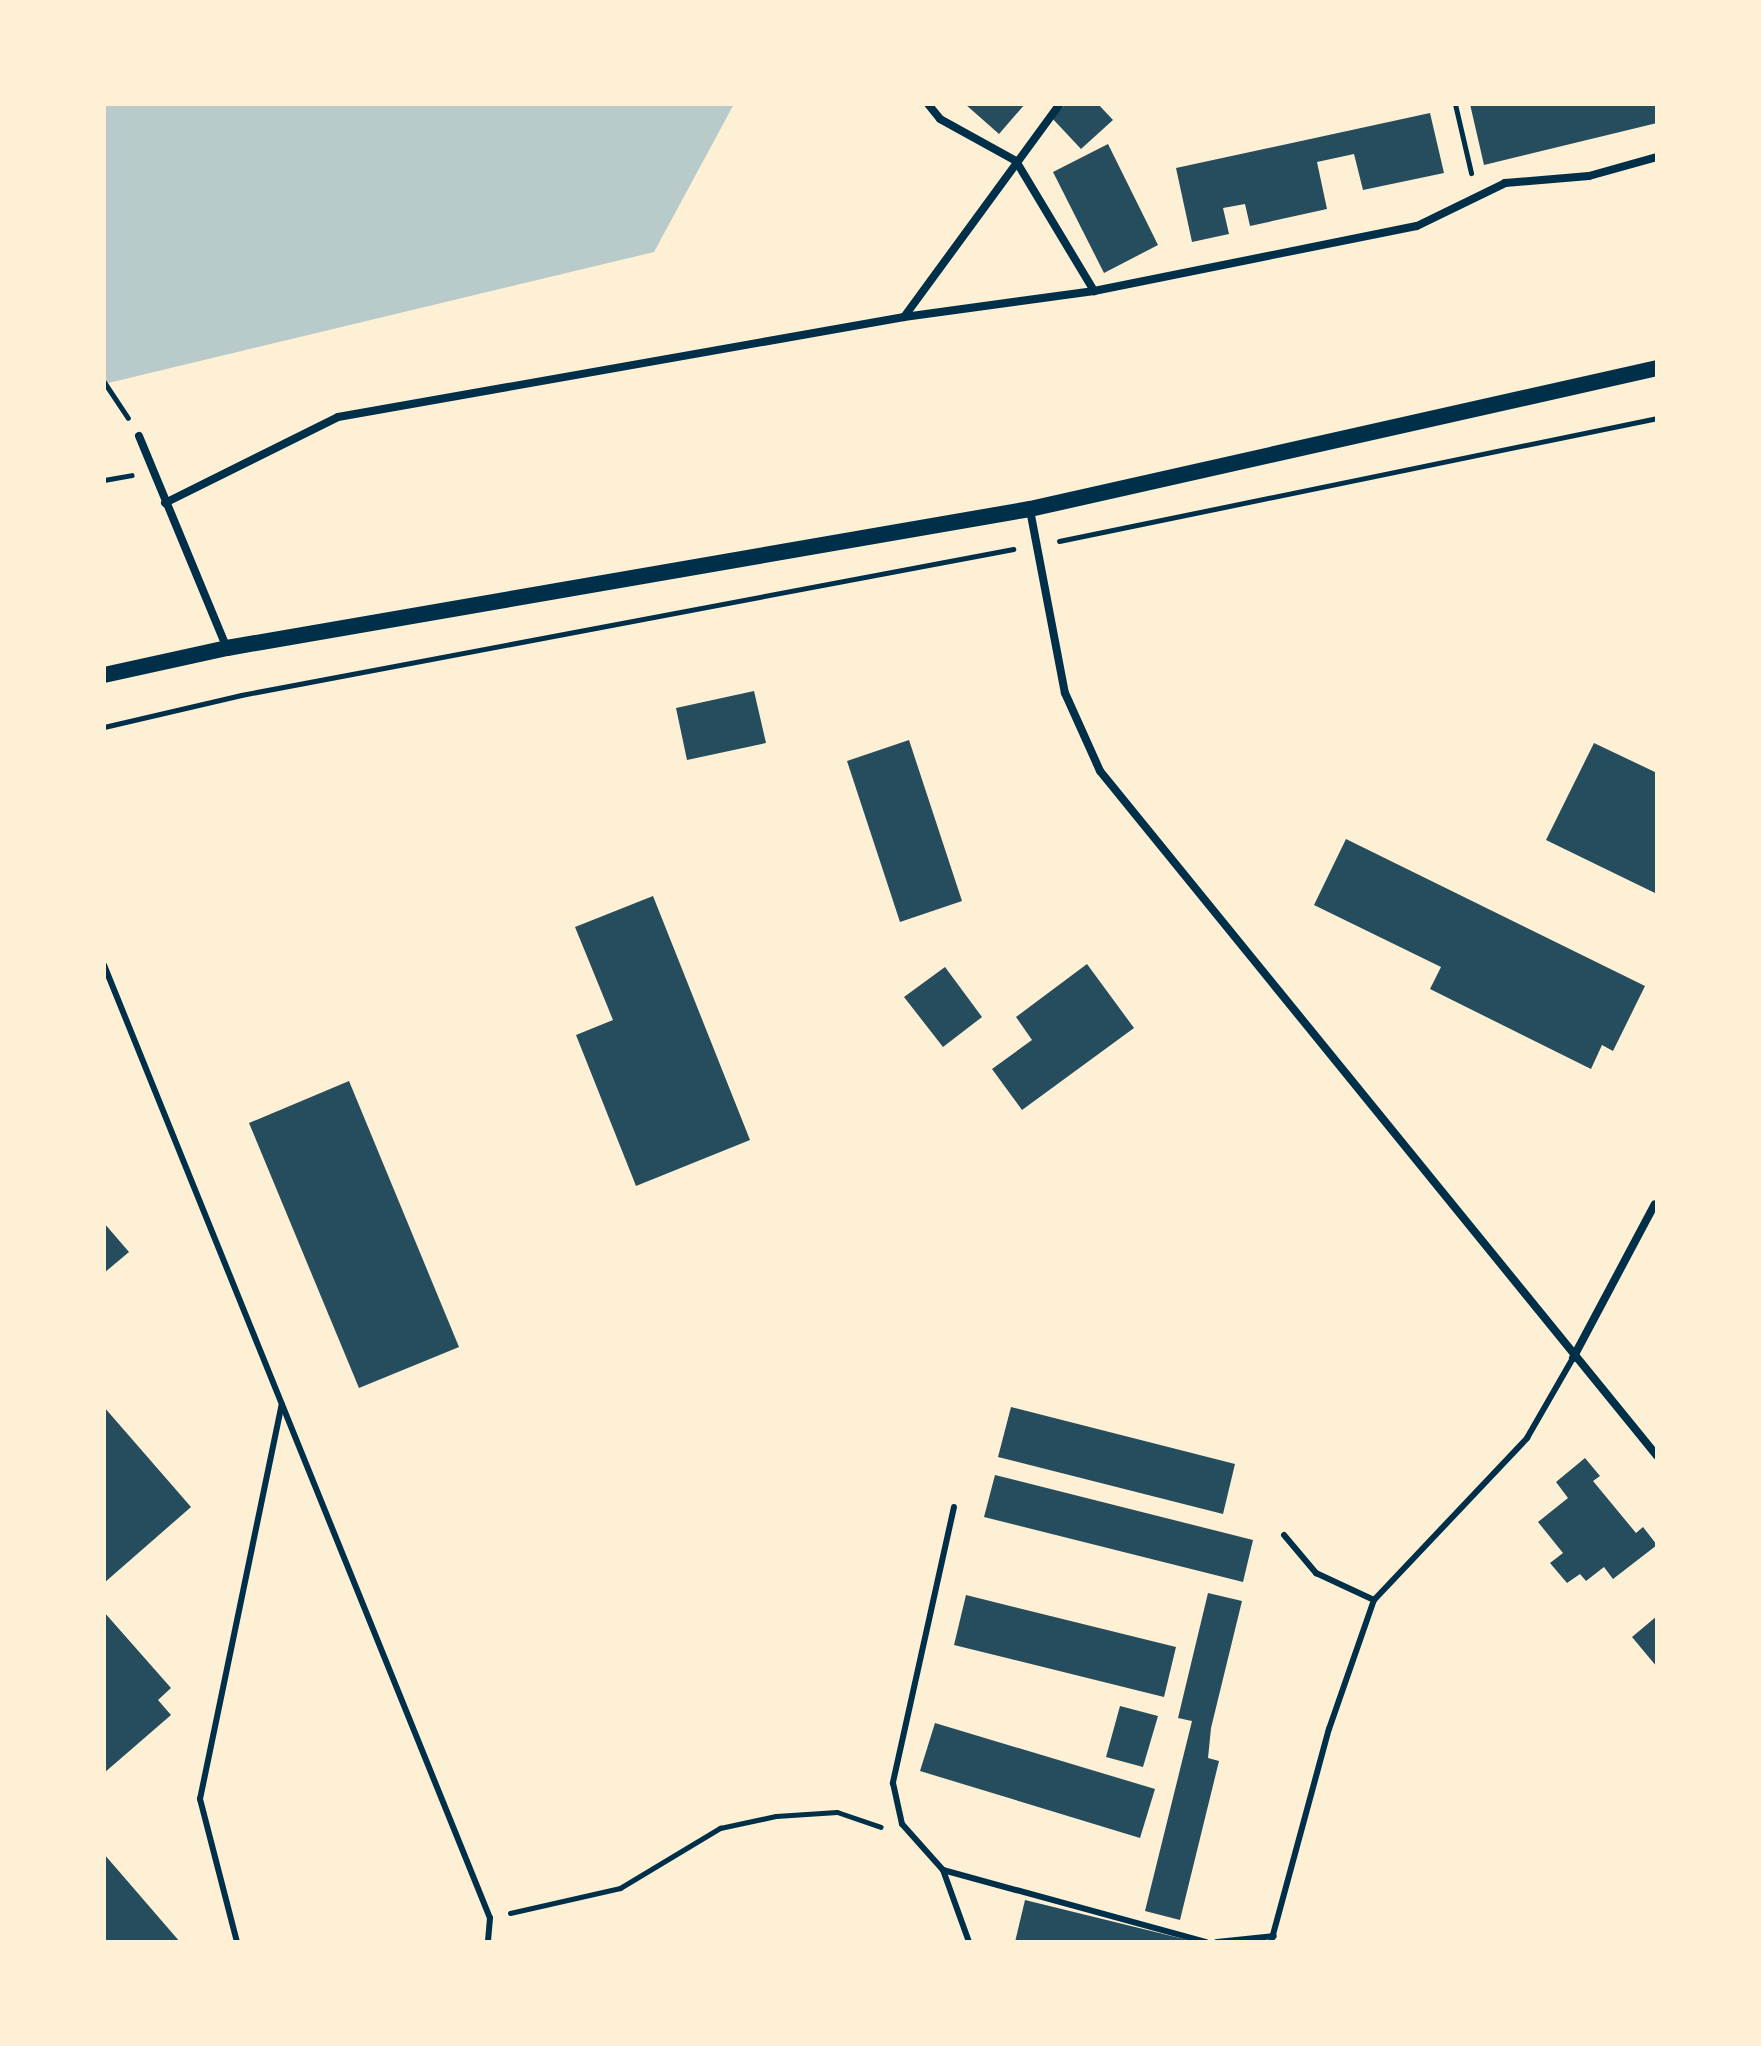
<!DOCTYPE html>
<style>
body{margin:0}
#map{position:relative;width:1761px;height:2046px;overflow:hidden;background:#fdf0d5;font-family:"Work Sans",sans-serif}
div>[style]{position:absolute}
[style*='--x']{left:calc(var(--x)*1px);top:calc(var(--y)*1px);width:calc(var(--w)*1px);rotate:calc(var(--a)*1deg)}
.green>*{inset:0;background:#b9caca}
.building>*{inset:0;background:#264d5e}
.path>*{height:5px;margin:-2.5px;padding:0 2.5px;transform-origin:2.5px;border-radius:2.5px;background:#003049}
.service>*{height:6px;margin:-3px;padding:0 3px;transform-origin:3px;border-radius:3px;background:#003049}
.minor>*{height:8px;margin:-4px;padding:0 4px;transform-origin:4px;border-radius:4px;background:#003049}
.secondary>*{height:16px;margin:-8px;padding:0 8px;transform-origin:8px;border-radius:8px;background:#003049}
span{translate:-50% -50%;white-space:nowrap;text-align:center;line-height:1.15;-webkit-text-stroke:6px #fdf0d5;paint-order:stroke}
.frame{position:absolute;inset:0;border:106px solid #fdf0d5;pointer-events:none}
</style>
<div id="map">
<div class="green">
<div style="clip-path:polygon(104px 104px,734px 104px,654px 252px,104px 384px)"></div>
</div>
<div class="building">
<div style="clip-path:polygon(965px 104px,1025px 104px,999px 134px)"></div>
<div style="clip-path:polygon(1066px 104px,1098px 104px,1113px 120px,1081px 149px,1051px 117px)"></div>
<div style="clip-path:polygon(1470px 104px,1657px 104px,1657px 123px,1484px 165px)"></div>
<div style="clip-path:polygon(1430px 113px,1444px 173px,1363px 190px,1354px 154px,1317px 162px,1327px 209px,1250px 226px,1245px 204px,1223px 208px,1229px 234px,1192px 242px,1176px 168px)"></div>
<div style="clip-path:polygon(1108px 144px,1158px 245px,1104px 273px,1053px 172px)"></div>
<div style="clip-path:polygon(754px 691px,766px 743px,687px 760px,676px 708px)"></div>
<div style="clip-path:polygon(909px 740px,962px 901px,900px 922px,847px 761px)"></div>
<div style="clip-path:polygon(1594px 743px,1657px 773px,1657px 894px,1546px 840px)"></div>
<div style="clip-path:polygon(1346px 839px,1645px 986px,1613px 1051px,1602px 1045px,1591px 1069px,1430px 989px,1441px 967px,1314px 905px)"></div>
<div style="clip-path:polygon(653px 896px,750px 1140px,636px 1186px,576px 1035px,613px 1020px,575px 927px)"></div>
<div style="clip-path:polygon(1087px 964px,1134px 1028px,1022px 1110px,992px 1069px,1032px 1040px,1016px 1017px)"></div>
<div style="clip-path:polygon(945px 967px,982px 1017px,943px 1047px,904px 997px)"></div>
<div style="clip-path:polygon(349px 1081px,459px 1347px,359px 1388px,249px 1123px)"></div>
<div style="clip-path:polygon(104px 1223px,129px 1252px,104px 1273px)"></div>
<div style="clip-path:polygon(104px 1407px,191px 1507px,104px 1583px)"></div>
<div style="clip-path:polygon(1011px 1407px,1235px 1464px,1223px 1514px,998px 1457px)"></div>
<div style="clip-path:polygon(1585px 1458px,1600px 1476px,1593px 1481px,1636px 1533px,1643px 1527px,1657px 1545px,1613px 1579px,1604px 1567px,1586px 1581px,1580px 1574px,1567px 1583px,1550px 1563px,1563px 1553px,1538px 1522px,1568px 1498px,1556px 1482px)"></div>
<div style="clip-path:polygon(995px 1475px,1253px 1540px,1243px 1582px,984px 1517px)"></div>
<div style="clip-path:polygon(1208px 1593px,1242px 1601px,1211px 1728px,1208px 1758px,1219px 1761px,1180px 1920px,1145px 1911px,1192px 1721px,1178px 1718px)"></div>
<div style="clip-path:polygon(966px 1595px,1176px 1647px,1164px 1697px,954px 1645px)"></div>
<div style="clip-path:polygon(104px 1612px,171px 1688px,158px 1700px,171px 1715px,104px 1773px)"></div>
<div style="clip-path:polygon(1657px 1616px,1657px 1667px,1632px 1637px)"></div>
<div style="clip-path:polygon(1120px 1706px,1158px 1716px,1143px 1767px,1106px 1757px)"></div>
<div style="clip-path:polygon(935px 1723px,1155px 1789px,1140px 1838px,920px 1771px)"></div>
<div style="clip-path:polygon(104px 1854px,180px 1942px,104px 1942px)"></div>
<div style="clip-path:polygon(1025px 1900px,1192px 1941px,1192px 1942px,1015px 1942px)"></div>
</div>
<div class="path">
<div style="--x:1455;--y:104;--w:71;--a:76.9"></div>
<div style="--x:104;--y:382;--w:43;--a:56.3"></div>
<div style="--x:104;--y:480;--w:28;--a:-10"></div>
<div style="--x:1059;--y:541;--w:611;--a:-11.62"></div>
<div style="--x:104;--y:727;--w:141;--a:-13.1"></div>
<div style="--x:241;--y:695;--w:786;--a:-10.71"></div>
<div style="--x:510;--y:1913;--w:113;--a:-12.8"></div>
<div style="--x:620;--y:1888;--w:117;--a:-31"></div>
<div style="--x:720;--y:1828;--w:57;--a:-12.1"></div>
<div style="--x:776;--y:1816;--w:61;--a:-3.8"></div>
<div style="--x:837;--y:1812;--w:46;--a:18.8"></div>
</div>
<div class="service">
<div style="--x:104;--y:965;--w:1028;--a:67.95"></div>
<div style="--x:490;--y:1918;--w:24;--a:95"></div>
<div style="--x:954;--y:1507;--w:283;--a:102.5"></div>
<div style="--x:893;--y:1783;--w:42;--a:77.6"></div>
<div style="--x:902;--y:1824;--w:62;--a:48.3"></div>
<div style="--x:943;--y:1870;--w:77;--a:70.1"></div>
<div style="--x:1284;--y:1535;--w:50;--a:49.9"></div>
<div style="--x:1316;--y:1573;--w:64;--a:25"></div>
<div style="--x:943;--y:1870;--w:273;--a:15.3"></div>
<div style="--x:237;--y:1942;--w:148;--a:-104.5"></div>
<div style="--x:200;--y:1799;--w:403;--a:-78.3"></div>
<div style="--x:1217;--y:1942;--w:57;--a:-6"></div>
<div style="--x:1271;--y:1942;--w:221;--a:-74.8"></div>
<div style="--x:1329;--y:1729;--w:137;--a:-70.8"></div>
<div style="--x:1374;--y:1600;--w:223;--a:-46.6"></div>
<div style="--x:1527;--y:1438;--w:92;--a:-60.1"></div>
</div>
<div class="minor">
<div style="--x:928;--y:104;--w:19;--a:51"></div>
<div style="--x:940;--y:119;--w:87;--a:28.9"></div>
<div style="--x:1016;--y:161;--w:152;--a:59"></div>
<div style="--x:904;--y:317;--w:264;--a:-53.8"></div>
<div style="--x:139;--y:436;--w:230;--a:67.5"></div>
<div style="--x:165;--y:503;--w:193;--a:-26.4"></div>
<div style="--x:338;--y:417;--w:575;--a:-10.02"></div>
<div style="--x:904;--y:317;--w:192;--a:-7.8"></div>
<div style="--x:1094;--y:291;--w:329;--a:-11.4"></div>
<div style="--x:1417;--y:226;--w:98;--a:-26"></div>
<div style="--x:1505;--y:183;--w:84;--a:-4.8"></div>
<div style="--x:1589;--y:176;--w:71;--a:-15.6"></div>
<div style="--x:1030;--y:510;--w:186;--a:79.2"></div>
<div style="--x:1065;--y:693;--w:85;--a:65.8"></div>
<div style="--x:1100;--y:771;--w:883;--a:50.88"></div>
<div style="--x:1573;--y:1358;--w:174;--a:-62"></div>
</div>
<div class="secondary">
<div style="--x:104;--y:675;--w:126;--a:-12.4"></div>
<div style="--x:227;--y:648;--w:815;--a:-9.82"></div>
<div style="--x:1030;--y:509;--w:643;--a:-12.67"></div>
</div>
<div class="frame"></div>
</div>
